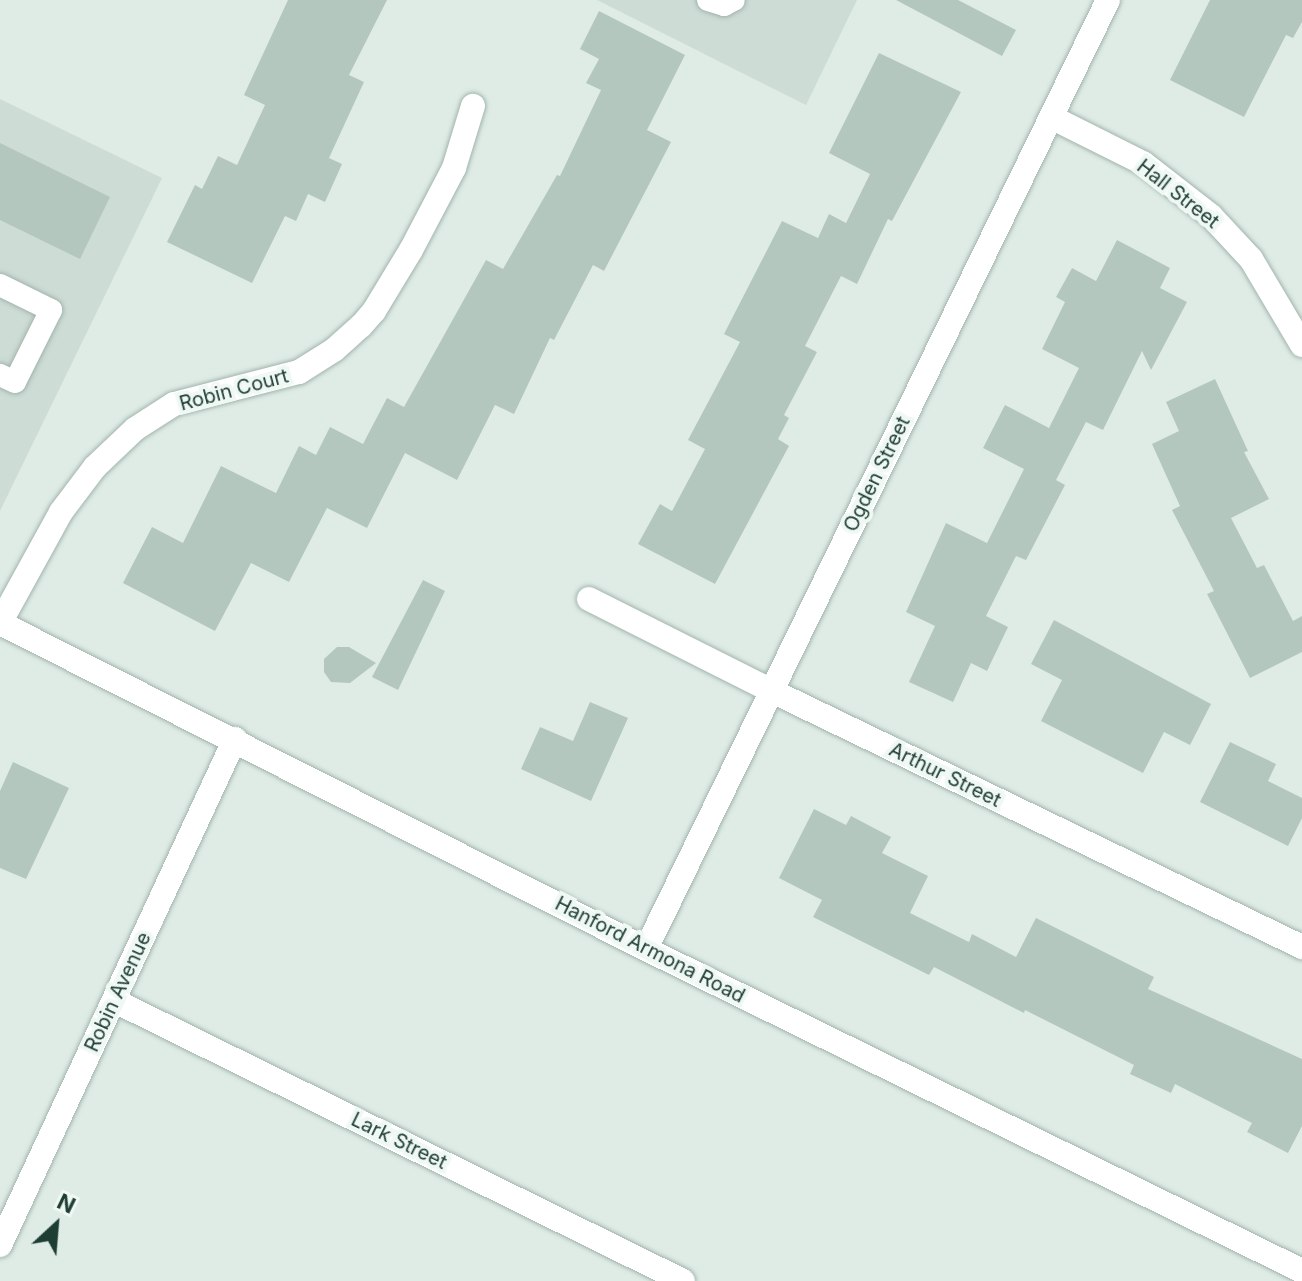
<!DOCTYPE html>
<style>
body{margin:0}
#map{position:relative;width:1302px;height:1281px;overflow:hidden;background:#dfece6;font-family:Inter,sans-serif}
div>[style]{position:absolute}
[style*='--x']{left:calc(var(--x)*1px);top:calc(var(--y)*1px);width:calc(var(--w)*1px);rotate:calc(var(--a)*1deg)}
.built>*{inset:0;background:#cddcd5}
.building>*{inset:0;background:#b4c7bf}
.roads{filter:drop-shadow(0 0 2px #a1b4ad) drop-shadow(0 0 2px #a1b4ad)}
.service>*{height:22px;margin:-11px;padding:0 11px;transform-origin:11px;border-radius:11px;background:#fff}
.minor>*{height:24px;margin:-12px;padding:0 12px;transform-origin:12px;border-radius:12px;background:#fff}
.secondary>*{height:24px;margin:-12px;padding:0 12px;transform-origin:12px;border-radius:12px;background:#fff}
span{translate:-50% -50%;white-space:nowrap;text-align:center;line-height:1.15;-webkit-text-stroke:8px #f0f8f4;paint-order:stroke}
.street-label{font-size:20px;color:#1e3e34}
.north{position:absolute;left:16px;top:1185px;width:80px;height:80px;-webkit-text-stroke:6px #f0f8f4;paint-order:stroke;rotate:26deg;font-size:22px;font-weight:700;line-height:32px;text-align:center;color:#1e3e34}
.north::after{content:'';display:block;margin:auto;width:28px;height:36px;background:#1e3e34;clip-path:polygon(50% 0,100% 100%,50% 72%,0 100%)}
</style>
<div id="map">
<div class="built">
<div style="clip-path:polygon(597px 0,857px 0,806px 105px)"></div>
<div style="clip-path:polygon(0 99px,162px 178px,0 511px)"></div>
</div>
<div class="building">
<div style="clip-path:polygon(288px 0,387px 0,349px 75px,364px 82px,329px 158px,342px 164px,325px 202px,308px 194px,296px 221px,285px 216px,252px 283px,167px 242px,195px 185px,202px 189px,218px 156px,237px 165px,265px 105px,244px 95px)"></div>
<div style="clip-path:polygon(896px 0,958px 0,1016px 30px,1002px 56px)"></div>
<div style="clip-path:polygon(1210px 0,1302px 0,1302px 22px,1293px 38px,1286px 35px,1244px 117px,1170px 80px)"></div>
<div style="clip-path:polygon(599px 11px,685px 55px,647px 130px,671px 142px,604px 271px,593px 265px,554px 340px,550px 338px,514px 414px,495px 405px,457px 480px,405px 453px,367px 528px,327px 508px,289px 582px,251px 563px,215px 631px,123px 583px,152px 527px,183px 543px,221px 466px,276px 493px,299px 446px,316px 455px,330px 427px,363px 444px,387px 398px,404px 407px,486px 260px,503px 269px,557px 175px,560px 176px,601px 90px,586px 83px,599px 59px,580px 49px)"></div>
<div style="clip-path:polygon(879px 53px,961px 92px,892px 221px,888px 219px,857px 284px,841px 276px,805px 346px,817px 352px,784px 415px,789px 418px,778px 439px,789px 446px,715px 584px,638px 544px,660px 504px,672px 511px,705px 449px,688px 440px,740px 342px,724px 334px,782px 221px,818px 238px,829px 214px,846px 223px,870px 174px,829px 153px)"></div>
<div style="clip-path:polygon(0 143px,110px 197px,80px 259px,0 220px)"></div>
<div style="clip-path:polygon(1117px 240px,1170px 268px,1160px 288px,1187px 302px,1151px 370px,1142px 351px,1103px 430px,1086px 422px,1056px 480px,1065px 485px,1026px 560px,1016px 556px,986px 616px,1008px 627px,987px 671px,971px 663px,953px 702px,909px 682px,935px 626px,906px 612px,946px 523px,987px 543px,1024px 469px,983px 448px,1005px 405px,1049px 428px,1079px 368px,1042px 349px,1065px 302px,1056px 297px,1072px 268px,1096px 281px)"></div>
<div style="clip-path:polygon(1215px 379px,1248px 451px,1244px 452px,1269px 499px,1231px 518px,1257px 568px,1264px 565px,1293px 621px,1302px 616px,1302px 652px,1250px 678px,1207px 594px,1214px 591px,1172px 510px,1180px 506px,1152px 444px,1179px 431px,1166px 402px)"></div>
<div style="clip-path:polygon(423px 580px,445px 591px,398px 690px,372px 677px)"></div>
<div style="clip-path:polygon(1054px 620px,1211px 704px,1190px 745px,1164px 732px,1143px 773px,1041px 721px,1062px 680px,1031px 664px)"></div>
<div style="clip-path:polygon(337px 647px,349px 647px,376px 663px,350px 683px,331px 682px,324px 672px,324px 659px)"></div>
<div style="clip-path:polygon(590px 702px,628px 718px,591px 801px,521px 769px,540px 727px,573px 741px)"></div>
<div style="clip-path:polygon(1230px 742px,1276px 764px,1268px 781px,1302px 798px,1302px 818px,1288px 846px,1200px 802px)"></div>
<div style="clip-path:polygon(13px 762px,69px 788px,26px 879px,0 868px,0 791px)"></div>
<div style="clip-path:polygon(814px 809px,846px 825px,851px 816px,891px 837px,882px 853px,928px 876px,910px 913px,969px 942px,972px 934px,1016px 957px,1036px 918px,1154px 977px,1148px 989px,1302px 1059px,1302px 1126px,1288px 1153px,1247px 1132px,1252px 1123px,1175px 1084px,1171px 1093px,1130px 1074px,1134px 1065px,1025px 1010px,1024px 1013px,934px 967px,929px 975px,813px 917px,822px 900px,779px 878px)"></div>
</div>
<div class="roads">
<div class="service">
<div style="--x:708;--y:0;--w:17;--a:17"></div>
<div style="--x:724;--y:5;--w:11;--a:-27"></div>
<div style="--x:0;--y:285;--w:57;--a:26.1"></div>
<div style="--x:51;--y:310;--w:80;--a:116.6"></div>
<div style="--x:15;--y:382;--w:17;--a:-155"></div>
</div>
<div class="minor">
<div style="--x:1051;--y:117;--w:103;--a:26.6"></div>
<div style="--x:1143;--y:163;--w:86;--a:37.9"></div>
<div style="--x:1211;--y:216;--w:59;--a:47.1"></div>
<div style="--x:1251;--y:259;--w:100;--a:59.3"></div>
<div style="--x:589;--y:599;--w:205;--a:26.7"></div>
<div style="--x:772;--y:691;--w:589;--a:25.78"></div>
<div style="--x:0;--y:623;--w:127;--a:-61.2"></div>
<div style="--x:61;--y:512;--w:56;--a:-52.9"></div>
<div style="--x:95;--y:467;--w:55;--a:-43.5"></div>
<div style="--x:135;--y:429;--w:46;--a:-32.7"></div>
<div style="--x:174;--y:404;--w:129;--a:-14.4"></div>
<div style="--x:299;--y:372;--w:41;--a:-32.2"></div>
<div style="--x:334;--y:350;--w:36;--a:-42"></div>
<div style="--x:361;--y:326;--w:20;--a:-49"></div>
<div style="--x:374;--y:311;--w:71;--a:-58.8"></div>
<div style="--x:411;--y:250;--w:93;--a:-62.3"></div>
<div style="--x:454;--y:168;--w:65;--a:-73"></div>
<div style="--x:646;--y:949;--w:1055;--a:-64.04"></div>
<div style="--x:115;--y:1001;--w:633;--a:26.24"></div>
<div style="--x:0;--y:1245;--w:558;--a:-65.09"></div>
</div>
<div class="secondary">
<div style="--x:0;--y:623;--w:724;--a:26.78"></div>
<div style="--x:646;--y:949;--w:731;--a:26.14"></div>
</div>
</div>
<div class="street-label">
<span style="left:1178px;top:194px;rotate:38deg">Hall Street</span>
<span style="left:234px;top:390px;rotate:-15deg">Robin Court</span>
<span style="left:877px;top:474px;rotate:-64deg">Ogden Street</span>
<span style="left:945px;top:775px;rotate:26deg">Arthur Street</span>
<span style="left:650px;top:950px;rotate:27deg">Hanford Armona Road</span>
<span style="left:118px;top:992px;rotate:-65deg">Robin Avenue</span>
<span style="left:399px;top:1141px;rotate:26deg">Lark Street</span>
</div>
<div class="north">N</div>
</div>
